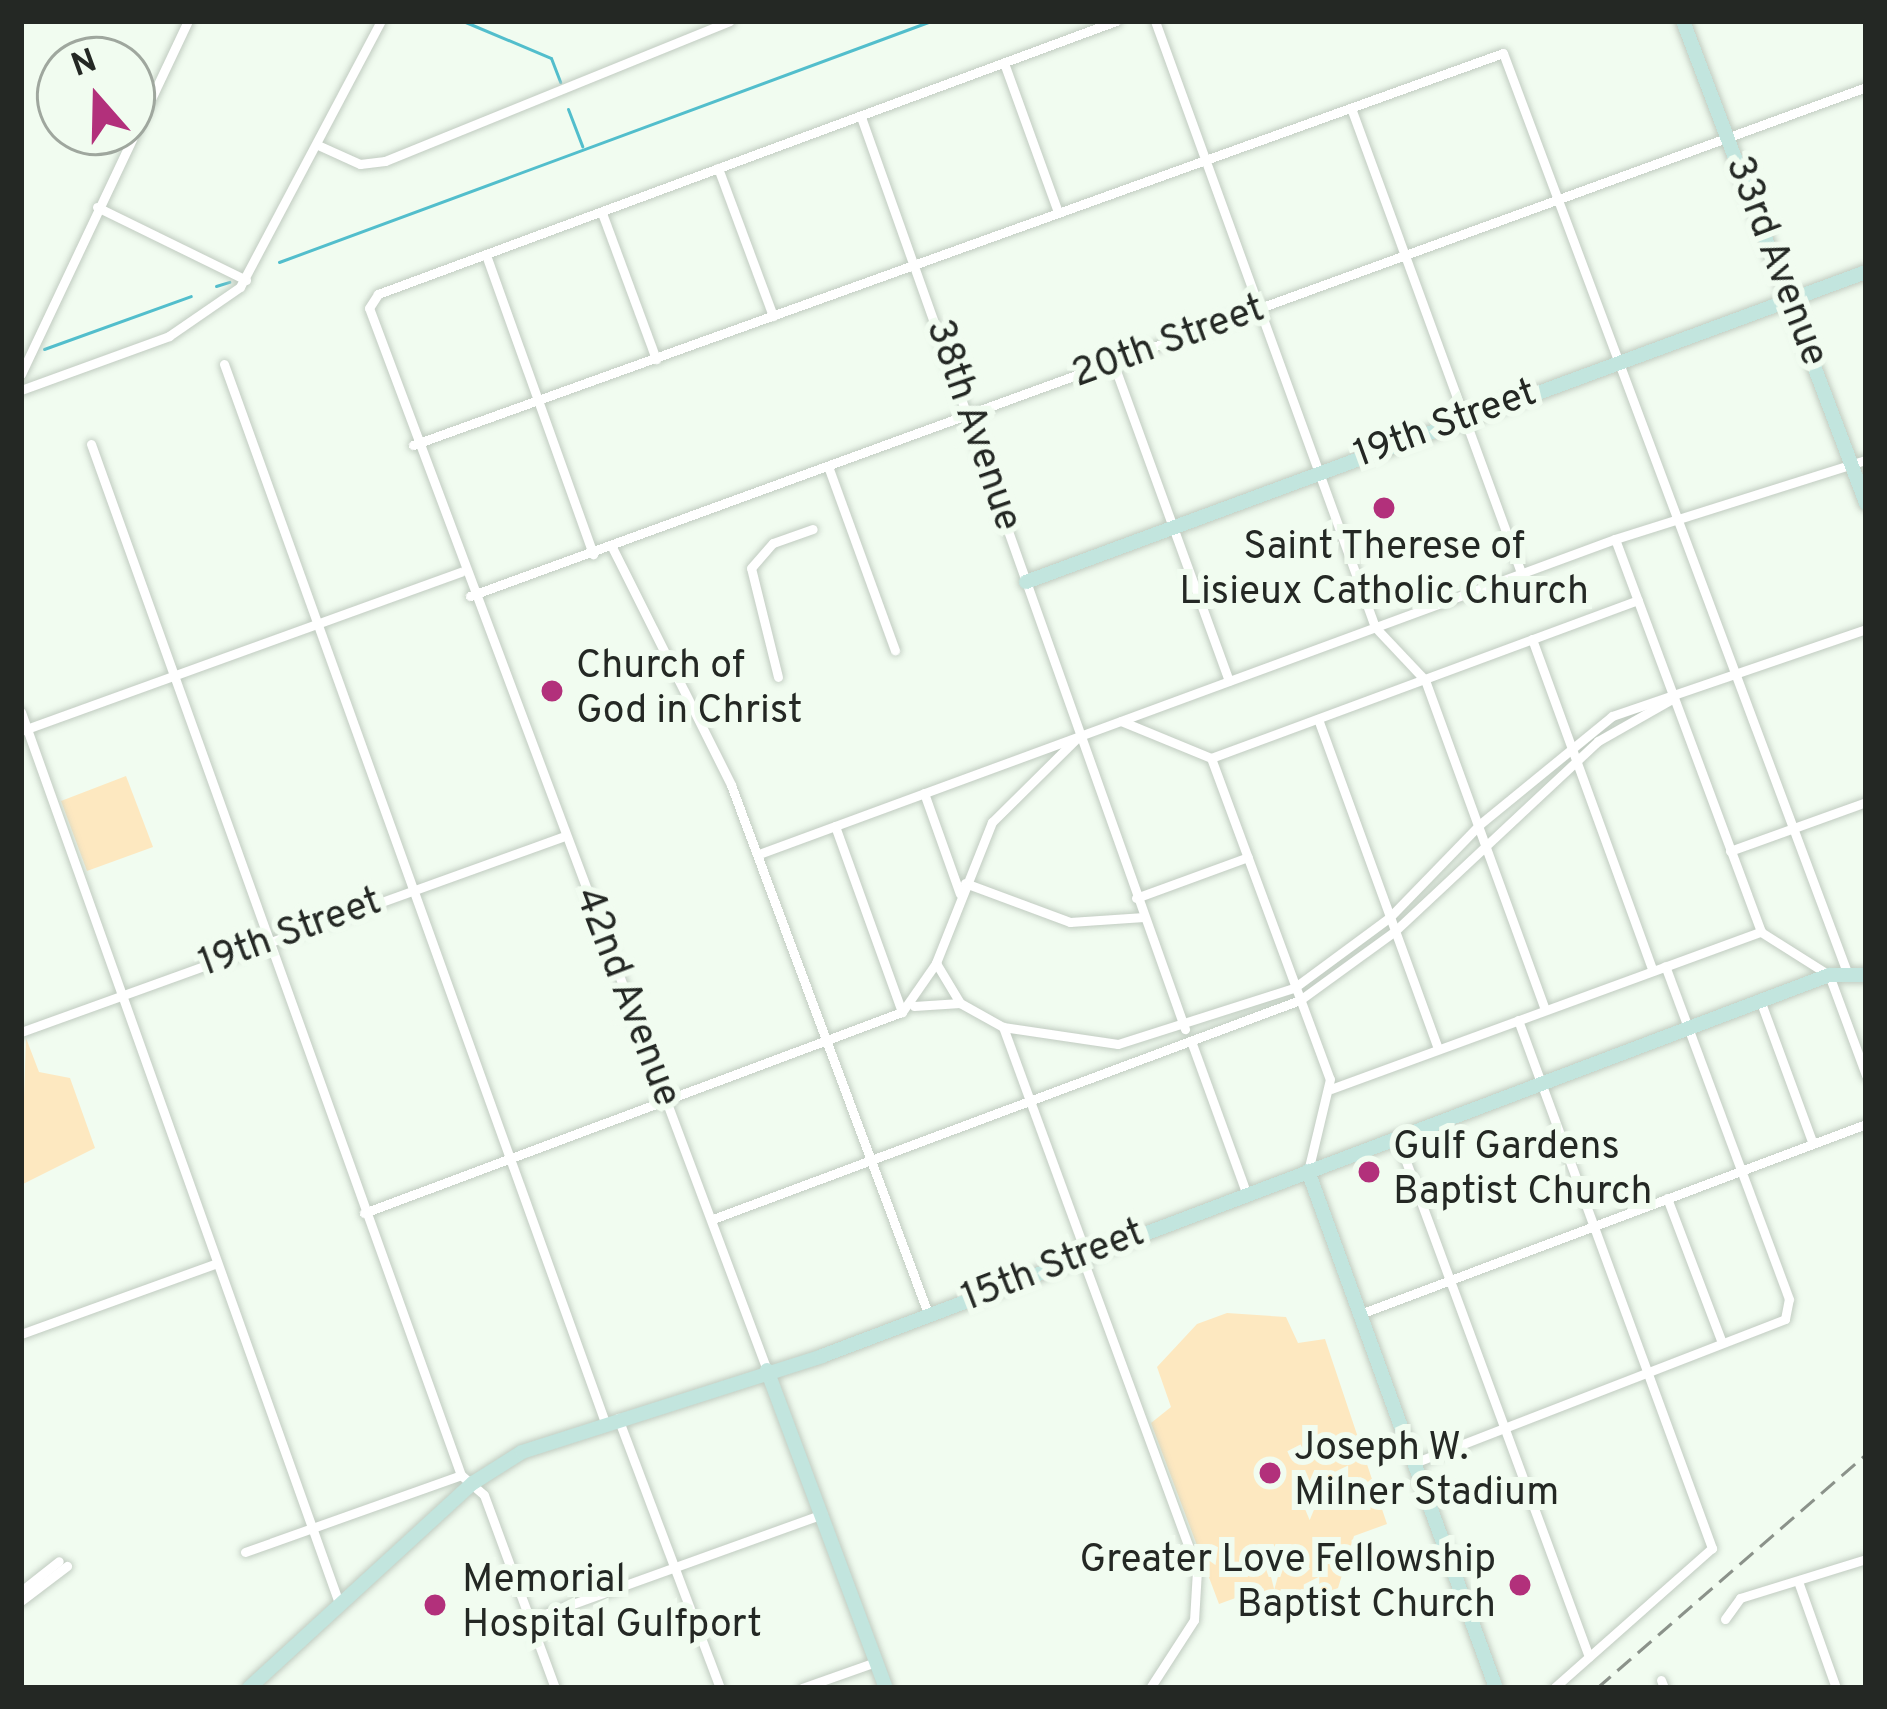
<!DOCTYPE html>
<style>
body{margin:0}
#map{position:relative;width:1887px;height:1709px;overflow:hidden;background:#f1fcf0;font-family:Overpass,sans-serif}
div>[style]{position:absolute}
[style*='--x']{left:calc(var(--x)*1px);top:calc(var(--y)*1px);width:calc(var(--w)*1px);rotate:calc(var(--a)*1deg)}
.green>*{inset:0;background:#fde8c0}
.stream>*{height:3px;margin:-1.5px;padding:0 1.5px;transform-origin:1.5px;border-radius:1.5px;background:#52becc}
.roads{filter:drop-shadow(0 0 3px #c1ccc1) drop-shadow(0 0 3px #c1ccc1)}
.street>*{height:9px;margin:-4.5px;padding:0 4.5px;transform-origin:4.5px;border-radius:4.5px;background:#fff}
.secondary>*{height:14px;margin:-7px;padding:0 7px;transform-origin:7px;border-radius:7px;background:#c2e5de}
.rail>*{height:3px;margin-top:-1.5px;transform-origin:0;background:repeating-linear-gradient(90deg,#8b928a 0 18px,transparent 0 27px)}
.dots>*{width:33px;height:33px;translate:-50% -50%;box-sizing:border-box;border:6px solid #f1fcf0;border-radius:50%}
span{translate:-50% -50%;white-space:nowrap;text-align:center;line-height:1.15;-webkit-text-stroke:12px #f1fcf0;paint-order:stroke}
.street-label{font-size:39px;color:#242824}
.poi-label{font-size:39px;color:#242824}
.left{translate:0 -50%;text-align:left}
.right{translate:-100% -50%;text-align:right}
.frame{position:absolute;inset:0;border:24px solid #242824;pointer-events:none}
.north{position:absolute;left:36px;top:36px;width:120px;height:120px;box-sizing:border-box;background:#f1fcf0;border:3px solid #9fa79e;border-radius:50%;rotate:340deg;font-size:33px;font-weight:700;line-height:48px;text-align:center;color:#242824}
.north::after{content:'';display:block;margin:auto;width:42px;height:54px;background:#b2307b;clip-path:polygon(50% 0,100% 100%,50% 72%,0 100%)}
</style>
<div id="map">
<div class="green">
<div style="clip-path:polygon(126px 776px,153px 847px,87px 871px,61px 801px)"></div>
<div style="clip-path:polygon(26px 1038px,39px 1072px,70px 1078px,95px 1148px,21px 1185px)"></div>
<div style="clip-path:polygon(1227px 1313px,1286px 1317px,1298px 1343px,1325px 1339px,1387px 1524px,1354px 1536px,1338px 1588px,1274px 1613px,1263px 1588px,1219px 1604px,1151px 1423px,1171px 1407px,1157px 1367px,1197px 1324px)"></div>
</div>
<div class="stream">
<div style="--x:463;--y:21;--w:95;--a:22.8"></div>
<div style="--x:551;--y:58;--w:26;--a:69"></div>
<div style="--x:568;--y:109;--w:40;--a:69"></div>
<div style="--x:279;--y:262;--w:695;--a:-20.29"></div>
<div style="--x:216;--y:286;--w:14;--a:-17"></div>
<div style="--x:44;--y:349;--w:156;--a:-19.8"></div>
</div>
<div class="roads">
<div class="street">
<div style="--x:1155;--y:21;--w:645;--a:70.05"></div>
<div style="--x:1375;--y:627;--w:73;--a:46.7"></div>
<div style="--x:1425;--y:680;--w:351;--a:70"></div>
<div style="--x:1004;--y:63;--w:158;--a:70.1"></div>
<div style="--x:1351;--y:108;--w:495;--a:69.9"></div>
<div style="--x:861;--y:117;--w:968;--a:70.44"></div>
<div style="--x:320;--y:146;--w:44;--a:24.2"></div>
<div style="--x:360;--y:164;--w:25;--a:-7"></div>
<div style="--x:385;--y:161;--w:372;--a:-22.1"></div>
<div style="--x:718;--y:168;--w:158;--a:69.6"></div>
<div style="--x:97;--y:207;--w:166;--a:26.1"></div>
<div style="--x:602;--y:213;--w:156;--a:69.7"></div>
<div style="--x:486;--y:255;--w:318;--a:70.3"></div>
<div style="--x:224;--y:364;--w:1125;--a:70.2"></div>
<div style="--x:1114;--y:365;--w:336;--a:70"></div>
<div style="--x:21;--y:374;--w:391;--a:-64.7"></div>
<div style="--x:21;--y:390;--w:158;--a:-20"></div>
<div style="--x:169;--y:336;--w:86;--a:-34.6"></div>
<div style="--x:240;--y:287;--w:301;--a:-62.1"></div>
<div style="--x:91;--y:444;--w:1095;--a:70.26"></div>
<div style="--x:413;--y:445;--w:1158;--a:-19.78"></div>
<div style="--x:1503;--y:53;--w:984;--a:69.48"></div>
<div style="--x:829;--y:469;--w:193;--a:70"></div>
<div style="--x:1615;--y:539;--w:419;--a:69.6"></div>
<div style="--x:1761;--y:932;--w:80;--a:32.3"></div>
<div style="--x:1829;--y:975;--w:107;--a:69.7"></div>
<div style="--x:612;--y:547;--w:266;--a:63.4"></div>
<div style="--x:731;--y:785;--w:567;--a:69.55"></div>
<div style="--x:470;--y:596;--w:1486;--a:-20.03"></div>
<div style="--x:1532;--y:639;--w:353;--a:70"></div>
<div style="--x:778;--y:677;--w:112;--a:-103.9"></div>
<div style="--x:751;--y:568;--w:33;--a:-49"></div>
<div style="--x:773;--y:543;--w:42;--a:-19.3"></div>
<div style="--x:21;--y:712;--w:949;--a:70.36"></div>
<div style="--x:1318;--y:719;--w:351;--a:70"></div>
<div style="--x:1121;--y:721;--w:97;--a:22.3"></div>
<div style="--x:1211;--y:758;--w:342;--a:69.7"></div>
<div style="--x:1330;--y:1079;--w:95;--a:103.4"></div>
<div style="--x:21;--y:731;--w:468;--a:-19.9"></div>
<div style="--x:1077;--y:738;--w:120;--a:135.3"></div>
<div style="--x:992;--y:822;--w:152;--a:111.7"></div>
<div style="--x:936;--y:963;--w:47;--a:59"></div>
<div style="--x:960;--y:1003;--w:49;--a:29.2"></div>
<div style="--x:1003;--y:1027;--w:116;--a:8.4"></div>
<div style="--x:1118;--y:1044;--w:185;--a:-17.7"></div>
<div style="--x:1294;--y:988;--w:119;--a:-36.5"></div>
<div style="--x:1390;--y:917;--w:128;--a:-45.9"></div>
<div style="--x:1479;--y:825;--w:172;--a:-39.3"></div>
<div style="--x:1612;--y:716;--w:268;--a:-18.9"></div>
<div style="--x:1211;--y:758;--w:455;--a:-20.3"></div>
<div style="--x:924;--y:793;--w:107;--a:70.4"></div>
<div style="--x:835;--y:826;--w:198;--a:70.2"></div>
<div style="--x:1730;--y:851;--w:145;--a:-19.8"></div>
<div style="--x:759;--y:854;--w:912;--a:-20.2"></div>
<div style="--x:1615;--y:539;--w:263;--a:-17.5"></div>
<div style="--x:965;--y:883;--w:112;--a:20.4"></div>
<div style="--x:1070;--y:922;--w:74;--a:-3.9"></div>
<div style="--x:1136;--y:898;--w:119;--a:-20.1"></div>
<div style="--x:1760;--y:1000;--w:153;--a:69.8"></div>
<div style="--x:914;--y:1006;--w:46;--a:-3.7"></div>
<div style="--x:1518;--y:1020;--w:563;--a:69.83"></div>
<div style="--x:1712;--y:1548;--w:211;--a:138.5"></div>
<div style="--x:1003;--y:1027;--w:244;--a:69.9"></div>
<div style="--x:21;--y:1032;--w:575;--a:-19.82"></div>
<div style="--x:1191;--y:1041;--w:164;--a:70"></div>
<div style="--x:1331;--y:1089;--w:458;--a:-20.1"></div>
<div style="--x:1397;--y:1137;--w:554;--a:69.73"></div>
<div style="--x:1667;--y:1198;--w:155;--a:69.2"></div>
<div style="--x:364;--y:1213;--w:574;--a:-20.49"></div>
<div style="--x:902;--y:1012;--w:60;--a:-55.2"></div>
<div style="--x:713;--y:1219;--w:627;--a:-20.46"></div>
<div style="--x:1300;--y:1000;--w:117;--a:-36"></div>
<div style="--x:1395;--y:931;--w:278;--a:-43.1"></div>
<div style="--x:1598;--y:741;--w:87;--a:-29.5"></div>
<div style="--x:1082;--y:1257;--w:333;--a:69.8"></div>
<div style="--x:1197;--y:1570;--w:50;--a:93.4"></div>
<div style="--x:1194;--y:1620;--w:81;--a:122.9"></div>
<div style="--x:1360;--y:1314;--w:540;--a:-20.58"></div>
<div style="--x:21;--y:1334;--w:208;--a:-19.9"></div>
<div style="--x:767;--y:1370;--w:1134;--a:-110.54"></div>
<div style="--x:369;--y:308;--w:17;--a:-57"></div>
<div style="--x:378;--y:294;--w:787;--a:-20.3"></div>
<div style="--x:618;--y:1418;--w:289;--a:69.3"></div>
<div style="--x:1414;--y:1463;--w:398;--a:-21.2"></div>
<div style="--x:1785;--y:1319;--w:20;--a:-79"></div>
<div style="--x:1789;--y:1299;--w:355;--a:-110.4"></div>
<div style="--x:245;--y:1552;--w:229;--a:-19.6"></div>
<div style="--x:461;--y:1475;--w:30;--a:41"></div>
<div style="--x:484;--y:1495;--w:206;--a:69.8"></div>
<div style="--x:1799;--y:1584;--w:110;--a:70.4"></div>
<div style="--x:21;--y:1591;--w:48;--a:-38.3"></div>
<div style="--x:21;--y:1601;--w:58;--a:-37.3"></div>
<div style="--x:531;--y:1619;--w:310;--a:-19.8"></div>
<div style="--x:1725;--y:1619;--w:26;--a:-54"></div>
<div style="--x:1740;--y:1598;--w:132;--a:-17.2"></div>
<div style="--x:1661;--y:1680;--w:9;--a:69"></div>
<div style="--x:802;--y:1688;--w:78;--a:-19.4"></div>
</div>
<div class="secondary">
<div style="--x:1683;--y:21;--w:516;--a:69.21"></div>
<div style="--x:1026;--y:582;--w:895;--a:-20.26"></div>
<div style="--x:1308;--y:1171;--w:550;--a:70.02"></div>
<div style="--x:767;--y:1370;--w:340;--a:69.5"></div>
<div style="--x:249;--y:1688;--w:304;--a:-42.5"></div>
<div style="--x:473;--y:1483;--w:58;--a:-32.3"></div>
<div style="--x:522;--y:1452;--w:315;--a:-17.7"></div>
<div style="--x:822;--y:1356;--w:1077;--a:-20.72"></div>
<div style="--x:1829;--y:975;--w:37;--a:0"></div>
</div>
</div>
<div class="rail">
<div style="--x:1597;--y:1688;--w:357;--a:-41"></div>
</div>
<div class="dots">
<div style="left:1384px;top:508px;background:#b2307b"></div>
<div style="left:552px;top:691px;background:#b2307b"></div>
<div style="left:1369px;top:1172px;background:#b2307b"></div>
<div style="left:1270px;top:1473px;background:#b2307b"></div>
<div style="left:1520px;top:1585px;background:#b2307b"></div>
<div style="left:435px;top:1605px;background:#b2307b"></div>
</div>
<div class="street-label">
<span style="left:1774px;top:262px;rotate:69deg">33rd Avenue</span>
<span style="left:1169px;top:344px;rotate:-20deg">20th Street</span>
<span style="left:971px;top:426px;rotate:71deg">38th Avenue</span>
<span style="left:1446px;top:426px;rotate:-20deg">19th Street</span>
<span style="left:291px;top:935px;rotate:-20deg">19th Street</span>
<span style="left:625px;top:998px;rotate:69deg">42nd Avenue</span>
<span style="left:1054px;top:1268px;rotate:-21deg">15th Street</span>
</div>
<div class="poi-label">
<span style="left:1384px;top:572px">Saint Therese of<br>Lisieux Catholic Church</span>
<span class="left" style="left:576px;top:691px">Church of<br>God in Christ</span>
<span class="left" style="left:1393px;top:1172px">Gulf Gardens<br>Baptist Church</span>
<span class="left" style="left:1294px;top:1473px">Joseph W.<br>Milner Stadium</span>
<span class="right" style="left:1496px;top:1585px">Greater Love Fellowship<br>Baptist Church</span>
<span class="left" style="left:462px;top:1605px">Memorial<br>Hospital Gulfport</span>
</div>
<div class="frame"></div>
<div class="north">N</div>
</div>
